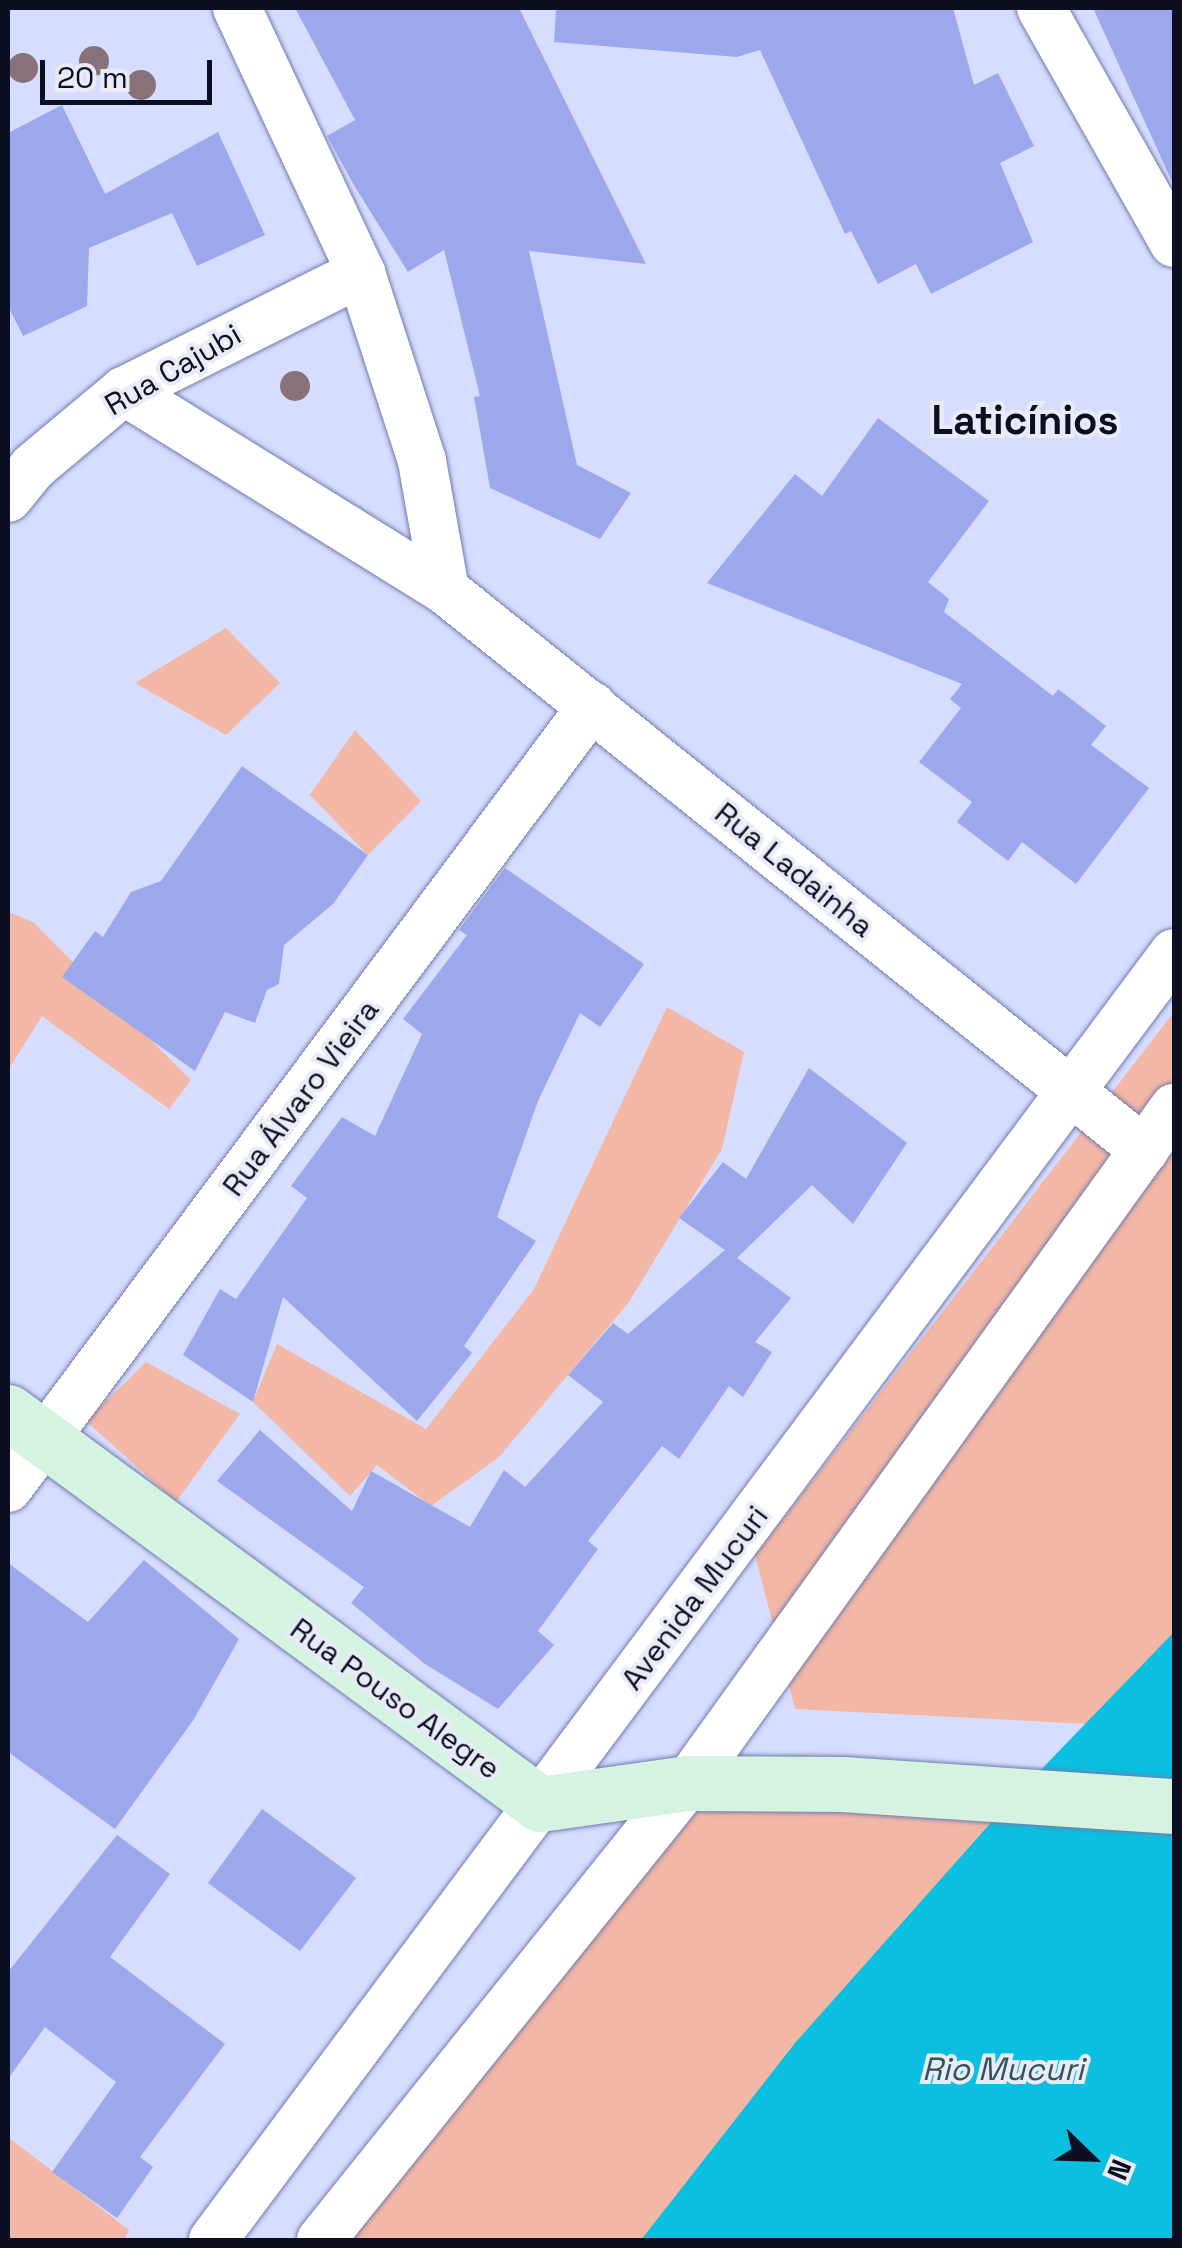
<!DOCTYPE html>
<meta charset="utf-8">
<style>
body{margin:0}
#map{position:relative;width:1182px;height:2248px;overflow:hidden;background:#d6ddff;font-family:"Space Grotesk",sans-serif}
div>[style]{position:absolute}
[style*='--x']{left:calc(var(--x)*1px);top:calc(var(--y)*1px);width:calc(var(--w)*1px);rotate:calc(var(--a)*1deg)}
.green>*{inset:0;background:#f3b7a6}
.water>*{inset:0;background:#0abfe0}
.building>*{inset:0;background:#9da8ec}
.roads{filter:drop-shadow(0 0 2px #727bae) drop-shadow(0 0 2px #727bae)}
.street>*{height:48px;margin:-24px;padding:0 24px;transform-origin:24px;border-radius:24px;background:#fff}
.secondary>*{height:55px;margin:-27.5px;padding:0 27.5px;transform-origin:27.5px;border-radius:27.5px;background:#d4f3e1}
.trees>*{width:30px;height:30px;margin:-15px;border-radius:50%;background:#887179}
span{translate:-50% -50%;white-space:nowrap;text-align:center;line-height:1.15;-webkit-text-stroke:8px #e9ebf7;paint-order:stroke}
.street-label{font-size:30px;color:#0c0e21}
.water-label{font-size:32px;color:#33525a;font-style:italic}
.district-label{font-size:40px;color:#0c0e21;font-weight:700}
.frame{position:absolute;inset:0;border:10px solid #0c0e21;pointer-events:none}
.north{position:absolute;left:1042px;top:2108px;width:100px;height:100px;-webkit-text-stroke:8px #e9ebf7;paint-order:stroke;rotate:113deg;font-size:28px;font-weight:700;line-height:40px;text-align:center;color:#0c0e21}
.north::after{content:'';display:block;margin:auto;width:35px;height:45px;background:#0c0e21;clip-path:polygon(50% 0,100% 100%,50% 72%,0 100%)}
.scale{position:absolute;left:40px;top:60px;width:172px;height:45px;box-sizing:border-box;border:5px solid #0c0e21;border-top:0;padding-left:12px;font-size:30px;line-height:35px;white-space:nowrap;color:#0c0e21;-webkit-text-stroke:8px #e9ebf7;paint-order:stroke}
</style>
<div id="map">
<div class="green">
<div style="clip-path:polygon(226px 628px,280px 683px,226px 735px,135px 683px)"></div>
<div style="clip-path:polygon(355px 730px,421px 801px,368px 855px,310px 795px)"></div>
<div style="clip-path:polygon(8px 912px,33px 922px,191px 1080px,169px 1109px,42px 1016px,8px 1070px)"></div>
<div style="clip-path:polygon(667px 1007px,744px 1052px,722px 1149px,629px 1302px,499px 1457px,431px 1506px,377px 1465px,350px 1496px,253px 1402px,277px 1344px,426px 1429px,534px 1289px)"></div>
<div style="clip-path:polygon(1174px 1012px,1174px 1632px,1090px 1724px,795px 1709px,755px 1555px)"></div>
<div style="clip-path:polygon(146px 1362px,240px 1414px,176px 1502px,86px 1421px)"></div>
<div style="clip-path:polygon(692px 1793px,1004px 1808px,647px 2240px,333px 2240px)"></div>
<div style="clip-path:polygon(8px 2137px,129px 2230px,124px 2240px,8px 2240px)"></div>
</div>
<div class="water">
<div style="clip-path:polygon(1174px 1632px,1174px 2240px,641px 2240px,795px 2043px,1004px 1808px)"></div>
</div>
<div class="building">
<div style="clip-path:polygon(295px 8px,519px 8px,646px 264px,529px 251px,577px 465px,631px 493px,600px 539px,490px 488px,474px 397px,480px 396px,444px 250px,408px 272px,355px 187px,327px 136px,355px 120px)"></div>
<div style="clip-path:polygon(556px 8px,953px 8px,974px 85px,998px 73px,1034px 146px,1000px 163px,1033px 242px,931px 294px,916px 264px,878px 284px,851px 231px,845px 234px,760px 50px,737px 57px,554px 42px)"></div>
<div style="clip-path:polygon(1093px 8px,1174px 8px,1174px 186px)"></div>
<div style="clip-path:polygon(62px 105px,105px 194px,218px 132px,265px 235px,197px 266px,172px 213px,89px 248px,87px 306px,23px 336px,8px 306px,8px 133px)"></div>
<div style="clip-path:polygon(878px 418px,989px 501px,928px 582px,949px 599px,944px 612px,1053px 696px,1058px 689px,1106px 726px,1091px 745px,1149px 788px,1076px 884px,1022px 842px,1008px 861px,957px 822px,972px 802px,919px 762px,961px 708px,950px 699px,962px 684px,707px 583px,795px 474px,822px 496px)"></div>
<div style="clip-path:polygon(242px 766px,368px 855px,333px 904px,284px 945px,279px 984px,267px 990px,255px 1023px,225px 1012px,195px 1071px,62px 977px,95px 931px,103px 937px,131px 892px,161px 881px)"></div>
<div style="clip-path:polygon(505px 868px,644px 964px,600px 1027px,580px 1013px,538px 1101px,497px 1217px,536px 1241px,464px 1346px,472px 1353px,417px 1421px,283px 1297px,253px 1402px,183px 1355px,220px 1289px,236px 1299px,307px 1198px,291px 1186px,342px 1117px,375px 1136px,422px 1034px,403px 1019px,467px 935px,459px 930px)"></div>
<div style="clip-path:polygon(809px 1068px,907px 1143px,853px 1224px,812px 1185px,737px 1258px,791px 1298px,755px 1342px,772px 1352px,743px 1397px,729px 1386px,679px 1459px,662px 1446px,588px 1541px,598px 1549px,538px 1631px,554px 1645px,498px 1709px,425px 1664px,351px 1603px,364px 1587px,217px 1481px,260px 1430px,352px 1511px,371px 1471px,470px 1527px,504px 1470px,525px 1487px,603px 1402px,568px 1375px,613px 1323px,628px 1334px,725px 1250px,679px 1218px,723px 1162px,746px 1179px)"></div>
<div style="clip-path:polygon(144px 1560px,239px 1639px,194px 1719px,115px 1829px,8px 1752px,8px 1563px,88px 1622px)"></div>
<div style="clip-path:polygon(262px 1809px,356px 1878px,300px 1951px,208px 1883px)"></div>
<div style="clip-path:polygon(117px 1835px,170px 1874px,110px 1957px,225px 2044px,140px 2157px,153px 2167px,117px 2218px,52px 2172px,116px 2082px,45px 2027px,8px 2079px,8px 1972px)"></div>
</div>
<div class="roads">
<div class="street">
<div style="--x:237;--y:8;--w:293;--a:64.9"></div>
<div style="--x:361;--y:273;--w:198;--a:72"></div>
<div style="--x:422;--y:461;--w:131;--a:79.9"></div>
<div style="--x:445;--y:590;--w:896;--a:38.7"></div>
<div style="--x:1041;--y:8;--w:270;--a:60.5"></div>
<div style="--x:124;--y:391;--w:378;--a:31.8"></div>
<div style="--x:8;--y:498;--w:40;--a:-51"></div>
<div style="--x:33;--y:467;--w:119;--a:-39.9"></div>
<div style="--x:124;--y:391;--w:265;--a:-26.5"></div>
<div style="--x:8;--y:1488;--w:976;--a:-53.25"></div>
<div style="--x:213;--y:2240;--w:1606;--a:-53.25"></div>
<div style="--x:321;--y:2240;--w:586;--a:-51.23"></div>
<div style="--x:688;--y:1783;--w:832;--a:-54.25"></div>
</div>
<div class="secondary">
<div style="--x:8;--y:1412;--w:661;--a:36.38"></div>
<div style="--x:540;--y:1804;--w:149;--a:-8.1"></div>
<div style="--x:688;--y:1783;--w:154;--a:0.4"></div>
<div style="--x:842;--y:1784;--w:333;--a:3.8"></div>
</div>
</div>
<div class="trees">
<div style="left:94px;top:61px"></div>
<div style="left:23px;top:68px"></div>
<div style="left:141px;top:85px"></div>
<div style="left:295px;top:386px"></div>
</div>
<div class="street-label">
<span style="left:173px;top:370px;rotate:-30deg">Rua Cajubi</span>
<span style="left:794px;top:870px;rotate:39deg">Rua Ladainha</span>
<span style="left:301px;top:1098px;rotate:-53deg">Rua Álvaro Vieira</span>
<span style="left:695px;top:1598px;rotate:-53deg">Avenida Mucuri</span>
<span style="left:395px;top:1699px;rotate:36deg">Rua Pouso Alegre</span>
</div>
<div class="water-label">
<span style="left:1003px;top:2069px">Rio Mucuri</span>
</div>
<div class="district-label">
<span style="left:1025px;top:421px">Laticínios</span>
</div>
<div class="frame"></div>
<div class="north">N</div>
<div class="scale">20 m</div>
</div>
